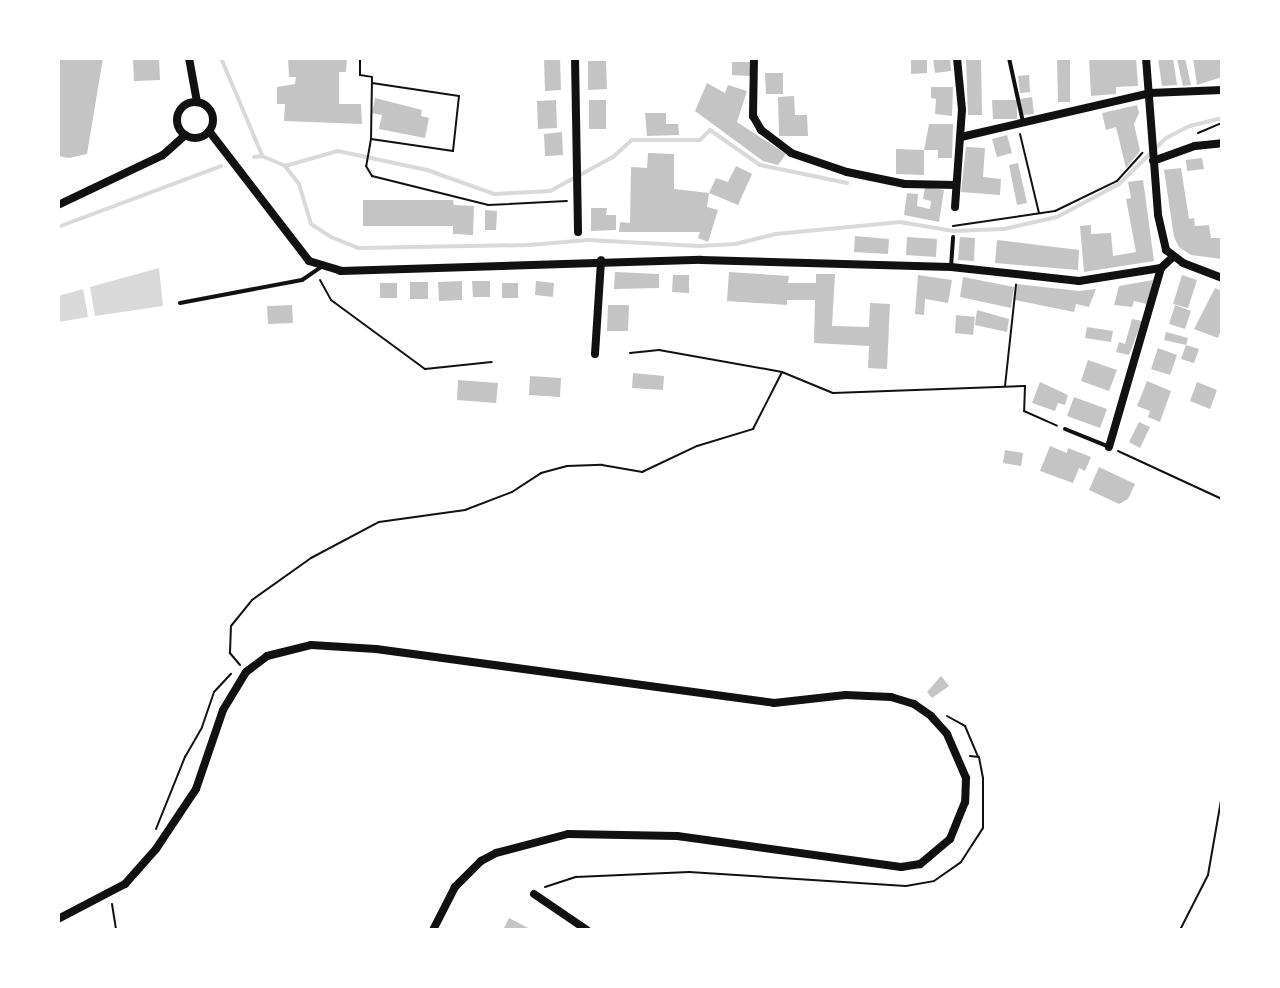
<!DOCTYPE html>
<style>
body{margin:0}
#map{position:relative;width:1280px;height:988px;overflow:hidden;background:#fff;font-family:"Fira Sans Condensed",sans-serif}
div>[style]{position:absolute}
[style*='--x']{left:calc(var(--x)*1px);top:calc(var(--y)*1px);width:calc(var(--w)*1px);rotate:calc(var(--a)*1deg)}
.water>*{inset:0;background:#d9d9d9}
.stream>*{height:4px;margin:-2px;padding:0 2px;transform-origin:2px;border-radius:2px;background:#d9d9d9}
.building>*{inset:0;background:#c4c4c4}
.path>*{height:2px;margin:-1px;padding:0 1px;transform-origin:1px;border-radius:1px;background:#111}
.service>*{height:4px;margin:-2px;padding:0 2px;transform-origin:2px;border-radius:2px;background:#111}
.minor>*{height:8px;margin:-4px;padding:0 4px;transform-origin:4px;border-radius:4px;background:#111}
.minor>.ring{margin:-4px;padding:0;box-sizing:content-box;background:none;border:8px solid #111;border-radius:50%}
span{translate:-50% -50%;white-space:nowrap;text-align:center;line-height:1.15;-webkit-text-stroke:8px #fff;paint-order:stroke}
.frame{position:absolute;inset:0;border:60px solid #fff;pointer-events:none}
</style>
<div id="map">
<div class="water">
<div style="clip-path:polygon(159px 268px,163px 306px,95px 316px,90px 287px)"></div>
<div style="clip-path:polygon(83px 289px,88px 317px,58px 322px,58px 296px)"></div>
</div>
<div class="stream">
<div style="--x:221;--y:58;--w:105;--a:67.1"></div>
<div style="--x:254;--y:157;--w:8;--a:-7"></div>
<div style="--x:262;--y:156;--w:25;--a:23"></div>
<div style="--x:285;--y:166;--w:23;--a:52"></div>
<div style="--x:299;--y:184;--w:42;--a:73.3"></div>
<div style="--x:311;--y:224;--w:24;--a:33"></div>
<div style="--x:331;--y:237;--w:29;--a:22"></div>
<div style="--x:358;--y:248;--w:171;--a:-1"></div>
<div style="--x:529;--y:245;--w:59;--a:-4.8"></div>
<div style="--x:588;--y:240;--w:111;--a:3.1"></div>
<div style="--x:699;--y:246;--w:36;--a:-3"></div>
<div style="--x:735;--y:244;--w:42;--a:-13.7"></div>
<div style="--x:776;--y:234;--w:125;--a:-5.5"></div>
<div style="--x:900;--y:222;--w:54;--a:9.6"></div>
<div style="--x:953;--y:231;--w:51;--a:-2.2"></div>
<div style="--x:1004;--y:229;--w:54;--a:-12.8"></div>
<div style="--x:1057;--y:217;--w:70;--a:-28"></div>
<div style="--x:1119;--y:184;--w:66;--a:-44.4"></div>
<div style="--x:1166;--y:138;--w:27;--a:-27"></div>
<div style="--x:1190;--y:126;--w:33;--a:-14"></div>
<div style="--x:285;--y:166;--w:55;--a:-15.8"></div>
<div style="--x:338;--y:151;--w:91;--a:12.1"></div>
<div style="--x:427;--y:170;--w:71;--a:19.7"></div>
<div style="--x:494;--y:194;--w:56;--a:-3.1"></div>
<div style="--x:550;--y:191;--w:72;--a:-28.4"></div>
<div style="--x:613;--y:157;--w:25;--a:-42"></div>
<div style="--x:632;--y:140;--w:68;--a:0"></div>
<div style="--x:700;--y:140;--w:14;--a:-45"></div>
<div style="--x:710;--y:130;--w:61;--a:35"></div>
<div style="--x:760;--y:165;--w:89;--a:11.7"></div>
<div style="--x:58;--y:227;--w:174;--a:-20.5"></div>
</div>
<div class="building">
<div style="clip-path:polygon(58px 58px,103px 58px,87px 154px,69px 158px,58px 156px)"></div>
<div style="clip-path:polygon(133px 58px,159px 58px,160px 80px,134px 81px)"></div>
<div style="clip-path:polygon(288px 58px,347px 58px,346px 72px,339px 72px,339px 104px,361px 104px,362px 124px,284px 121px,285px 104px,277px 104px,277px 87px,295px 84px,296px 77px,289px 77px)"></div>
<div style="clip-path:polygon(544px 58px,560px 58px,561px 90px,545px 91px)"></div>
<div style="clip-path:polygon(933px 58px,950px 58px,951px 71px,935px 73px)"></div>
<div style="clip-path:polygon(966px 58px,981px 58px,982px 115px,968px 115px)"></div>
<div style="clip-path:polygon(1057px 58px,1070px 58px,1070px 102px,1058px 102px)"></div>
<div style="clip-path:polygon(1089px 58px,1136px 58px,1138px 86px,1116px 87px,1116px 94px,1091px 96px)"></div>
<div style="clip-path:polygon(1158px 58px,1173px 58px,1177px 85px,1162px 86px)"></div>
<div style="clip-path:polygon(1185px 58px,1191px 85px,1183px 86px,1177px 59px)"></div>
<div style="clip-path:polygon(1193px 58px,1222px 58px,1222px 77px,1197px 85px)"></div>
<div style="clip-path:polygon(911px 60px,927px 60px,927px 73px,911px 74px)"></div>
<div style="clip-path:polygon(588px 61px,606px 61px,607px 89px,588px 90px)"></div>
<div style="clip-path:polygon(732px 62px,750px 62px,750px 76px,732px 75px)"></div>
<div style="clip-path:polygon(765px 73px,783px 73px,783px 94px,766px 94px)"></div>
<div style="clip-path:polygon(1029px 75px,1030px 92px,1020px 93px,1018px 76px)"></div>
<div style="clip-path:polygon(707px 83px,725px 93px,728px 85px,747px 91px,737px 122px,786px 154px,778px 165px,763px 161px,695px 111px)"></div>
<div style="clip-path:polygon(931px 87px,953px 87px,952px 116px,935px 114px,936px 99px,931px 98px)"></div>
<div style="clip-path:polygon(794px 96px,795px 115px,807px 115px,808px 136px,779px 136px,778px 97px)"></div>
<div style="clip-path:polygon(1032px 97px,1034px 114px,1022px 115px,1020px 99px)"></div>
<div style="clip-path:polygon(375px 98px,422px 110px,421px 116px,429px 118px,425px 138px,379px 129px,382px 115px,372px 113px)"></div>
<div style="clip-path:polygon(556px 100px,557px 128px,538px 129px,537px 101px)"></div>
<div style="clip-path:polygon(589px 100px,606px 100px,606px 129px,589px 129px)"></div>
<div style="clip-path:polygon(992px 100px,1017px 100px,1017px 119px,993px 119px)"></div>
<div style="clip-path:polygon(1137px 105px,1139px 113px,1134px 124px,1140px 151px,1126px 168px,1116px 127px,1106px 130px,1102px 113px)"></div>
<div style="clip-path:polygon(645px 113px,666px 113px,666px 124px,678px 124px,679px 135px,647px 136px)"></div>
<div style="clip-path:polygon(929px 124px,953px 124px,952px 158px,938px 158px,938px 150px,924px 150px,924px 175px,896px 174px,896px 149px,924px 150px)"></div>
<div style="clip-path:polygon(562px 132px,563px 155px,545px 156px,544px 134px)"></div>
<div style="clip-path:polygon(1007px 135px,1012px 153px,997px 157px,992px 139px)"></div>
<div style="clip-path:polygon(966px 147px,985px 148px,983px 177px,1001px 179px,1000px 195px,961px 192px)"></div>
<div style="clip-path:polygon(648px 153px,674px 154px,674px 189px,709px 193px,707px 207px,718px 210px,708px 242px,698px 238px,700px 232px,619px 232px,620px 222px,630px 223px,631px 167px,647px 168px)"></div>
<div style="clip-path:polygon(1202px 158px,1204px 169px,1187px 171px,1186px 160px)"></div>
<div style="clip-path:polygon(1018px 163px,1027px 203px,1017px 205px,1009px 165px)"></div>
<div style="clip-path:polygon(736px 166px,752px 174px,738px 205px,709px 193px,716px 178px,728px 182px)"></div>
<div style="clip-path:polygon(1181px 168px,1189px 219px,1194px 218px,1195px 226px,1209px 225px,1211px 238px,1222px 238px,1222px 259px,1191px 255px,1179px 247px,1174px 237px,1164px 170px)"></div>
<div style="clip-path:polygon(1143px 180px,1154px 261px,1084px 272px,1080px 226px,1091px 225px,1091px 234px,1111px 233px,1113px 256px,1136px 252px,1126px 199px,1131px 198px,1128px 182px)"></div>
<div style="clip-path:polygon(925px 187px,944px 190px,939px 222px,904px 215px,907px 193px,918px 194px,917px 206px,930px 209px,931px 201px,923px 199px)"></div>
<div style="clip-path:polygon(363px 200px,453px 200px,454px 205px,474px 206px,473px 235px,453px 234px,453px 226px,363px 226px)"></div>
<div style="clip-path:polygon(591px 208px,607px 208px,606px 215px,616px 215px,616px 230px,591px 231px)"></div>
<div style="clip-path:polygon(485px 210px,497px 211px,496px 230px,485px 230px)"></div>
<div style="clip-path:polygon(855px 236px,889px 239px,888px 254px,854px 252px)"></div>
<div style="clip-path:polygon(907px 237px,937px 239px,936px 257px,906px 255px)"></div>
<div style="clip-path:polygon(960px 237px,975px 238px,974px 261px,958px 260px)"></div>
<div style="clip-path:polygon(997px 240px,1079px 250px,1078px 270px,995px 263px)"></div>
<div style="clip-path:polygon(615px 272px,659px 274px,659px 288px,614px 289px)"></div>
<div style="clip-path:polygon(729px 272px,789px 276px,788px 283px,816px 283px,816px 274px,835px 274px,832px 326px,869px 327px,870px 303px,890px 304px,887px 369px,868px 368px,869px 346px,814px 343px,815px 300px,787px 300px,787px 305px,727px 301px)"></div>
<div style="clip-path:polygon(673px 275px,689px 275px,689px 293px,672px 292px)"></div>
<div style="clip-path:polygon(918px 275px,952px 280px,948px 303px,925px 299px,924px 315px,915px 314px)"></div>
<div style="clip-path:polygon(1182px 275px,1197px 280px,1188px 308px,1173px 304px)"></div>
<div style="clip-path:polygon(963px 277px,1014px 287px,1011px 308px,960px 297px)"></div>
<div style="clip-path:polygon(1153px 280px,1147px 304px,1134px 301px,1132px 307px,1114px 305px,1119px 286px)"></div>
<div style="clip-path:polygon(462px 281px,462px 300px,439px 301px,438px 282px)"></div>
<div style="clip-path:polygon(472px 281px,490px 281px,490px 297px,473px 297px)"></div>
<div style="clip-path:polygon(536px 281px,554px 283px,553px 297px,535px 295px)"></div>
<div style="clip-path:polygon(410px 282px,428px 282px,428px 299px,410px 299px)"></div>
<div style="clip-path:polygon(380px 283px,397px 283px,397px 298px,380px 298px)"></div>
<div style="clip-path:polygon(502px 283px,518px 283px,518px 298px,502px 298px)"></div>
<div style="clip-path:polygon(1017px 284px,1079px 291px,1096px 289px,1089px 307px,1076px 304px,1074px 312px,1015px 300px)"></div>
<div style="clip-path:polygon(1215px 288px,1222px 291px,1222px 327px,1218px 338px,1194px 329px)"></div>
<div style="clip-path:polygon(292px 305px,293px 323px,268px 324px,267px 306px)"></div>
<div style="clip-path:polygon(608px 305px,629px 305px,628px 331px,607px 331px)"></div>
<div style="clip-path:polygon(1175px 305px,1191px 311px,1185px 329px,1169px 324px)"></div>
<div style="clip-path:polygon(977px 310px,1009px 319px,1007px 332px,975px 325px)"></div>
<div style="clip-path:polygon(956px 315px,975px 317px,973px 335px,955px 333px)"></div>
<div style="clip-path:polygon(1132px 319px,1142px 321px,1129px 355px,1116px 352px,1119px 342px,1125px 344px)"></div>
<div style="clip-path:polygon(1087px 327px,1113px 331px,1111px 342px,1085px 338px)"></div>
<div style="clip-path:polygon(1166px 332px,1188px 338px,1186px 345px,1164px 340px)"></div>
<div style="clip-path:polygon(1186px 345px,1199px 349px,1194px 363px,1181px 359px)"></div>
<div style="clip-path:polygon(1158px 348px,1177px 355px,1170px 375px,1151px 369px)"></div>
<div style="clip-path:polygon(1088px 360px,1117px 370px,1109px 391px,1081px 381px)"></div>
<div style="clip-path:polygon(633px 373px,664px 376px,663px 390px,632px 388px)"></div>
<div style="clip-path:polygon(530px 376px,561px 378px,560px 397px,529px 395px)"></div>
<div style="clip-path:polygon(458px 380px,498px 383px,496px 403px,457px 400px)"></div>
<div style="clip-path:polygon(1147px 381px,1171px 391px,1160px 422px,1148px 417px,1150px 411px,1137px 406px)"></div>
<div style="clip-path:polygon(1040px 382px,1068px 395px,1065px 405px,1058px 403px,1055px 411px,1032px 403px)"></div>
<div style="clip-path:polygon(1197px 382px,1217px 390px,1210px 409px,1190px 401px)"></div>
<div style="clip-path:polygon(1074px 397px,1107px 409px,1100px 428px,1067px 416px)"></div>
<div style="clip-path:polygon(1139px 422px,1150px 427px,1140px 448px,1129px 442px)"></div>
<div style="clip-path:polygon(1050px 446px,1067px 453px,1068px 448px,1091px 457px,1085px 471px,1079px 468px,1073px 483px,1040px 471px)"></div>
<div style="clip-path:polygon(1005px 450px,1023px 453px,1021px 466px,1003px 463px)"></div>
<div style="clip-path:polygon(1099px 467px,1135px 484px,1128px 499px,1119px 504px,1089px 490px)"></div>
<div style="clip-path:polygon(941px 676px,949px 686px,932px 698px,927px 692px)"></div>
<div style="clip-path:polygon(509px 918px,532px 930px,503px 930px)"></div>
</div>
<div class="path">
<div style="--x:360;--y:58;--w:17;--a:90"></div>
<div style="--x:360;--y:75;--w:12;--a:9"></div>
<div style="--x:372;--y:77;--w:62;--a:90.9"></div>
<div style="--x:371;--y:139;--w:83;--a:8.3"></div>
<div style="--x:453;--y:151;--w:55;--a:-83.8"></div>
<div style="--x:459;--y:96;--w:88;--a:-171.5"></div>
<div style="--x:1198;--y:133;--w:26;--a:-23"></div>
<div style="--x:1020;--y:134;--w:81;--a:76.5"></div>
<div style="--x:371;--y:139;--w:27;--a:100"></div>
<div style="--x:366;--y:166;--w:12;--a:59"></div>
<div style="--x:372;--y:176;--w:120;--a:14"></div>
<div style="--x:488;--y:205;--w:79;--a:-2.9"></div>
<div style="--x:953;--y:226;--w:103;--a:-8.4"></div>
<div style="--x:1055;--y:211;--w:69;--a:-25.8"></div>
<div style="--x:1117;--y:181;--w:38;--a:-48"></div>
<div style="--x:320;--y:280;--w:23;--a:61"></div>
<div style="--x:331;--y:300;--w:117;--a:36.3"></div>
<div style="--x:425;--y:369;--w:67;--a:-6"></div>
<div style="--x:630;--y:353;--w:29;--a:-6"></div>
<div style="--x:659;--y:350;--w:125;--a:10.1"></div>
<div style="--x:782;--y:372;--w:55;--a:22.4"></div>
<div style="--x:833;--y:393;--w:192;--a:-2.1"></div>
<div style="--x:1025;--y:386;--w:25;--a:92"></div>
<div style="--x:1024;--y:411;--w:36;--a:24"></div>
<div style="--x:1005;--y:386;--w:102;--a:-83.8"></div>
<div style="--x:1118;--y:451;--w:115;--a:24.8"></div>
<div style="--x:240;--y:665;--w:16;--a:-130"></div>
<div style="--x:230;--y:653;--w:27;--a:-88"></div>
<div style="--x:231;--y:626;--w:33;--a:-51"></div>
<div style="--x:252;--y:600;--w:72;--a:-35.4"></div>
<div style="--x:311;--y:558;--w:77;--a:-27.9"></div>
<div style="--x:379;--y:522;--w:87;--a:-7.9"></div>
<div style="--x:465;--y:510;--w:50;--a:-21"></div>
<div style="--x:512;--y:492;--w:35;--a:-33"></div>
<div style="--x:541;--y:473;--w:27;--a:-15"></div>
<div style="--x:567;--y:466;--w:35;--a:-2"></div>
<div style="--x:602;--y:465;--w:41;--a:9.9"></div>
<div style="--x:642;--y:472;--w:61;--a:-25.3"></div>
<div style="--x:697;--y:446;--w:59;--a:-16.9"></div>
<div style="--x:753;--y:429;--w:64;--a:-63"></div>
<div style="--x:947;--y:716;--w:21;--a:29"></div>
<div style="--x:965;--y:726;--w:33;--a:67"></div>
<div style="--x:156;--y:829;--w:78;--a:-68.1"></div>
<div style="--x:185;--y:757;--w:34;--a:-60"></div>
<div style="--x:202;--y:727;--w:37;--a:-71"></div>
<div style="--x:214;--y:692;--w:25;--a:-47"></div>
<div style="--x:545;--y:887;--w:33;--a:-18"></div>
<div style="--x:576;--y:877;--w:113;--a:-2.5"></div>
<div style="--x:689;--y:872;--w:217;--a:3.7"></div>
<div style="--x:906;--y:886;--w:28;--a:-10"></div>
<div style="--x:934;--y:881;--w:33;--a:-35"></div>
<div style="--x:961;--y:862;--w:40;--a:-57.1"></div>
<div style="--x:983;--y:828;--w:50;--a:-90"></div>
<div style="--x:983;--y:778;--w:21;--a:-101"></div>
<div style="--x:979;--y:757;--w:9;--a:-174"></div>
<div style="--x:112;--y:904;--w:26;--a:81"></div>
<div style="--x:1180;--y:930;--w:62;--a:-63"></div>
<div style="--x:1208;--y:875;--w:81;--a:-80.1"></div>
</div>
<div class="service">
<div style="--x:1009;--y:58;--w:66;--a:77.7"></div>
<div style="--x:951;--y:267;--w:30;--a:-86"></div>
<div style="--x:180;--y:303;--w:124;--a:-10.7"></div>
<div style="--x:302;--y:280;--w:22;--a:-34"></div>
<div style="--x:1065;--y:429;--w:45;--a:22"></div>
</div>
<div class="minor">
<div style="--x:189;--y:58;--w:45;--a:79.7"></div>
<div style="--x:575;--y:58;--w:174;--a:89"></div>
<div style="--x:754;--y:58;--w:58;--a:91"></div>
<div style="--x:753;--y:116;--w:16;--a:60"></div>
<div style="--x:761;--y:130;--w:38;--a:37"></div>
<div style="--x:791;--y:153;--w:59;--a:18.7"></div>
<div style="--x:847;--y:172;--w:59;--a:11.7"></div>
<div style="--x:905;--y:184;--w:51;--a:1.1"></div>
<div style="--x:1146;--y:58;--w:157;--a:85.6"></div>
<div style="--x:1158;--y:215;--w:36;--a:77"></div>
<div style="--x:1166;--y:250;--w:21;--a:37"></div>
<div style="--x:1183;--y:263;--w:42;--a:21"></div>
<div class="ring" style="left:177px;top:102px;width:28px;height:28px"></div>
<div style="--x:209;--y:131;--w:164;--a:52.4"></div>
<div style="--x:309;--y:261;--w:34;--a:17"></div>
<div style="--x:341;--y:271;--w:360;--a:-1.8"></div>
<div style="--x:701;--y:260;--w:250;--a:1.6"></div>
<div style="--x:951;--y:267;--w:129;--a:6.2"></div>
<div style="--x:1079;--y:281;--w:83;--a:-9"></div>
<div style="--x:1161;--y:268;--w:16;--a:-43"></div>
<div style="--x:961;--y:137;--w:194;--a:-13.1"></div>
<div style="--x:1150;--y:93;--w:72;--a:-2.4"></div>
<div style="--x:1153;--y:161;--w:45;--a:-19.7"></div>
<div style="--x:1195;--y:146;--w:27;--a:-6"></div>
<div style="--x:58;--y:205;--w:116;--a:-25.5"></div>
<div style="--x:163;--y:155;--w:30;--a:-42"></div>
<div style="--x:955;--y:207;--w:97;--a:-85.9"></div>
<div style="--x:962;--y:110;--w:52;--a:-95.5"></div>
<div style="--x:595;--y:354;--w:94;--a:-86.3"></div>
<div style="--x:1109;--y:447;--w:186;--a:-73.8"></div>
<div style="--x:534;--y:894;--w:64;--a:34.2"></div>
<div style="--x:58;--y:919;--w:76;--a:-27.6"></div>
<div style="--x:125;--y:884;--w:47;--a:-48.5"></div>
<div style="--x:156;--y:849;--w:72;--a:-56.3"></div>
<div style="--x:196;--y:789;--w:83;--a:-71.1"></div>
<div style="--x:223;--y:710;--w:44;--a:-58.8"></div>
<div style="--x:246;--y:672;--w:26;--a:-37"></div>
<div style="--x:267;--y:656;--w:45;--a:-14"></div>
<div style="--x:311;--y:645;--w:65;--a:3.5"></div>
<div style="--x:376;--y:649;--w:402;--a:7.7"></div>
<div style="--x:774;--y:703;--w:72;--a:-6.3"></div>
<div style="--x:846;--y:695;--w:45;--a:2.5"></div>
<div style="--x:891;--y:697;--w:24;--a:17"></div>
<div style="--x:914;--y:704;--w:21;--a:35"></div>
<div style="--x:931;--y:716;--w:24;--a:48"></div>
<div style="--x:947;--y:734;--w:48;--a:66.6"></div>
<div style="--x:966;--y:778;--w:24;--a:92"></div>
<div style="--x:965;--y:802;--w:40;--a:112"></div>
<div style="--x:950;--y:839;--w:39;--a:140"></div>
<div style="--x:920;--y:864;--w:19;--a:171"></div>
<div style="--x:901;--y:867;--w:226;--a:-172.1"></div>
<div style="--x:677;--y:836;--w:109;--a:-178.9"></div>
<div style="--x:568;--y:834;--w:74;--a:165.2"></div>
<div style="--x:496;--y:853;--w:17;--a:152"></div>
<div style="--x:481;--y:861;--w:37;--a:135"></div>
<div style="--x:455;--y:887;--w:48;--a:117.1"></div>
</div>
<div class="frame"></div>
</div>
